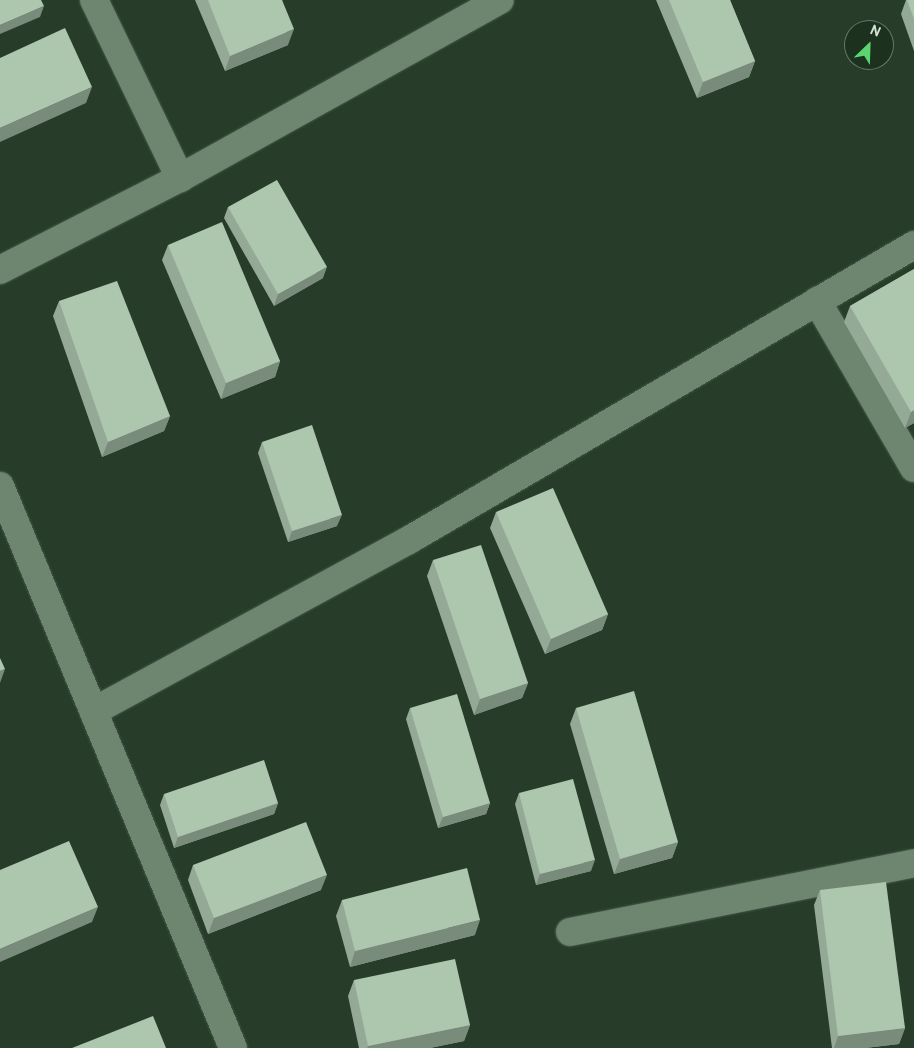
<!DOCTYPE html>
<style>
body{margin:0}
#map{position:relative;width:914px;height:1048px;overflow:hidden;background:#273c29;font-family:Overpass,sans-serif}
div>[style]{position:absolute}
[style*='--x']{left:calc(var(--x)*1px);top:calc(var(--y)*1px);width:calc(var(--w)*1px);rotate:calc(var(--a)*1deg)}
.roads{filter:drop-shadow(0 0 1px #455848) drop-shadow(0 0 1px #455848)}
.minor>*{height:28px;margin:-14px;padding:0 14px;transform-origin:14px;border-radius:14px;background:#6e856f}
.wall>*{inset:0;background:#95aa96}
.shaded-wall>*{inset:0;background:#798b7a}
.building>*{inset:0;background:#adc6ae}
span{translate:-50% -50%;white-space:nowrap;text-align:center;line-height:1.15;-webkit-text-stroke:5px #1d311f;paint-order:stroke}
.north{position:absolute;left:844px;top:20px;width:50px;height:50px;box-sizing:border-box;background:#1d311f;border:1px solid #667768;border-radius:50%;rotate:24deg;font-size:14px;font-weight:700;line-height:20px;text-align:center;color:#d4e1d5}
.north::after{content:'';display:block;margin:auto;width:18px;height:22px;background:#5ad56f;clip-path:polygon(50% 0,100% 100%,50% 72%,0 100%)}
</style>
<div id="map">
<div class="roads">
<div class="minor">
<div style="--x:94;--y:0;--w:198;--a:64.2"></div>
<div style="--x:0;--y:270;--w:202;--a:-27.1"></div>
<div style="--x:180;--y:178;--w:366;--a:-29.1"></div>
<div style="--x:817;--y:301;--w:193;--a:59.9"></div>
<div style="--x:0;--y:486;--w:608;--a:67.48"></div>
<div style="--x:94;--y:711;--w:358;--a:-28.5"></div>
<div style="--x:409;--y:540;--w:585;--a:-30.29"></div>
<div style="--x:570;--y:932;--w:351;--a:-11.3"></div>
</div>
</div>
<div class="wall">
<div style="clip-path:polygon(195px 0,282px 0,288px 45px,225px 71px)"></div>
<div style="clip-path:polygon(656px 0,730px 0,755px 61px,749px 77px,697px 98px)"></div>
<div style="clip-path:polygon(906px 0,914px 0,914px 51px,901px 14px)"></div>
<div style="clip-path:polygon(228px 207px,323px 278px,274px 306px,224px 218px)"></div>
<div style="clip-path:polygon(168px 245px,280px 361px,275px 377px,221px 399px,162px 260px)"></div>
<div style="clip-path:polygon(914px 269px,914px 423px,905px 428px,844px 322px,850px 306px)"></div>
<div style="clip-path:polygon(59px 301px,170px 416px,164px 431px,102px 457px,53px 316px)"></div>
<div style="clip-path:polygon(262px 442px,337px 526px,288px 542px,258px 453px)"></div>
<div style="clip-path:polygon(496px 512px,608px 614px,602px 630px,545px 654px,490px 528px)"></div>
<div style="clip-path:polygon(433px 560px,528px 683px,522px 698px,474px 715px,427px 576px)"></div>
<div style="clip-path:polygon(410px 708px,490px 803px,486px 814px,438px 828px,406px 719px)"></div>
<div style="clip-path:polygon(576px 708px,678px 842px,672px 858px,614px 874px,570px 724px)"></div>
<div style="clip-path:polygon(519px 793px,591px 871px,536px 885px,515px 804px)"></div>
<div style="clip-path:polygon(164px 794px,278px 803px,274px 814px,174px 848px,160px 805px)"></div>
<div style="clip-path:polygon(193px 865px,321px 890px,208px 934px,188px 880px)"></div>
<div style="clip-path:polygon(820px 890px,905px 1028px,899px 1044px,865px 1048px,832px 1048px,814px 905px)"></div>
<div style="clip-path:polygon(342px 900px,475px 935px,350px 967px,336px 916px)"></div>
<div style="clip-path:polygon(354px 980px,470px 1025px,464px 1041px,430px 1048px,359px 1048px,348px 996px)"></div>
</div>
<div class="shaded-wall">
<div style="clip-path:polygon(44px 6px,40px 17px,0 34px,0 25px)"></div>
<div style="clip-path:polygon(294px 29px,288px 45px,225px 71px,230px 56px)"></div>
<div style="clip-path:polygon(755px 61px,749px 77px,697px 98px,703px 82px)"></div>
<div style="clip-path:polygon(92px 87px,86px 103px,0 142px,0 128px)"></div>
<div style="clip-path:polygon(327px 267px,323px 278px,274px 306px,278px 294px)"></div>
<div style="clip-path:polygon(280px 361px,275px 377px,221px 399px,226px 383px)"></div>
<div style="clip-path:polygon(914px 410px,914px 423px,905px 428px,911px 412px)"></div>
<div style="clip-path:polygon(170px 416px,164px 431px,102px 457px,108px 442px)"></div>
<div style="clip-path:polygon(342px 515px,337px 526px,288px 542px,292px 531px)"></div>
<div style="clip-path:polygon(608px 614px,602px 630px,545px 654px,551px 639px)"></div>
<div style="clip-path:polygon(5px 669px,0 683px,0 671px)"></div>
<div style="clip-path:polygon(528px 683px,522px 698px,474px 715px,480px 699px)"></div>
<div style="clip-path:polygon(278px 803px,274px 814px,174px 848px,178px 837px)"></div>
<div style="clip-path:polygon(490px 803px,486px 814px,438px 828px,443px 817px)"></div>
<div style="clip-path:polygon(678px 842px,672px 858px,614px 874px,620px 859px)"></div>
<div style="clip-path:polygon(595px 860px,591px 871px,536px 885px,540px 874px)"></div>
<div style="clip-path:polygon(327px 875px,321px 890px,208px 934px,214px 918px)"></div>
<div style="clip-path:polygon(98px 907px,92px 922px,0 962px,0 949px)"></div>
<div style="clip-path:polygon(480px 920px,475px 935px,350px 967px,355px 951px)"></div>
<div style="clip-path:polygon(470px 1025px,464px 1041px,430px 1048px,367px 1048px,368px 1046px)"></div>
<div style="clip-path:polygon(905px 1028px,899px 1044px,865px 1048px,834px 1048px,838px 1036px)"></div>
</div>
<div class="building">
<div style="clip-path:polygon(0 0,41px 0,44px 6px,0 25px)"></div>
<div style="clip-path:polygon(208px 0,282px 0,294px 29px,230px 56px)"></div>
<div style="clip-path:polygon(669px 0,730px 0,755px 61px,703px 82px)"></div>
<div style="clip-path:polygon(907px 0,914px 0,914px 19px)"></div>
<div style="clip-path:polygon(65px 28px,92px 87px,0 128px,0 58px)"></div>
<div style="clip-path:polygon(277px 180px,327px 267px,278px 294px,228px 207px)"></div>
<div style="clip-path:polygon(222px 222px,280px 361px,226px 383px,168px 245px)"></div>
<div style="clip-path:polygon(914px 269px,914px 410px,911px 412px,850px 306px)"></div>
<div style="clip-path:polygon(117px 281px,170px 416px,108px 442px,59px 301px)"></div>
<div style="clip-path:polygon(312px 425px,342px 515px,292px 531px,262px 442px)"></div>
<div style="clip-path:polygon(553px 488px,608px 614px,551px 639px,496px 512px)"></div>
<div style="clip-path:polygon(481px 545px,528px 683px,480px 699px,433px 560px)"></div>
<div style="clip-path:polygon(0 658px,5px 669px,0 671px)"></div>
<div style="clip-path:polygon(634px 691px,678px 842px,620px 859px,576px 708px)"></div>
<div style="clip-path:polygon(457px 694px,490px 803px,443px 817px,410px 708px)"></div>
<div style="clip-path:polygon(264px 760px,278px 803px,178px 837px,164px 794px)"></div>
<div style="clip-path:polygon(573px 779px,595px 860px,540px 874px,519px 793px)"></div>
<div style="clip-path:polygon(306px 822px,327px 875px,214px 918px,193px 865px)"></div>
<div style="clip-path:polygon(69px 841px,98px 907px,0 949px,0 870px)"></div>
<div style="clip-path:polygon(467px 868px,480px 920px,355px 951px,342px 900px)"></div>
<div style="clip-path:polygon(886px 882px,905px 1028px,838px 1036px,820px 890px)"></div>
<div style="clip-path:polygon(455px 959px,470px 1025px,368px 1046px,354px 980px)"></div>
<div style="clip-path:polygon(153px 1016px,166px 1048px,72px 1048px)"></div>
</div>
<div class="north">N</div>
</div>
